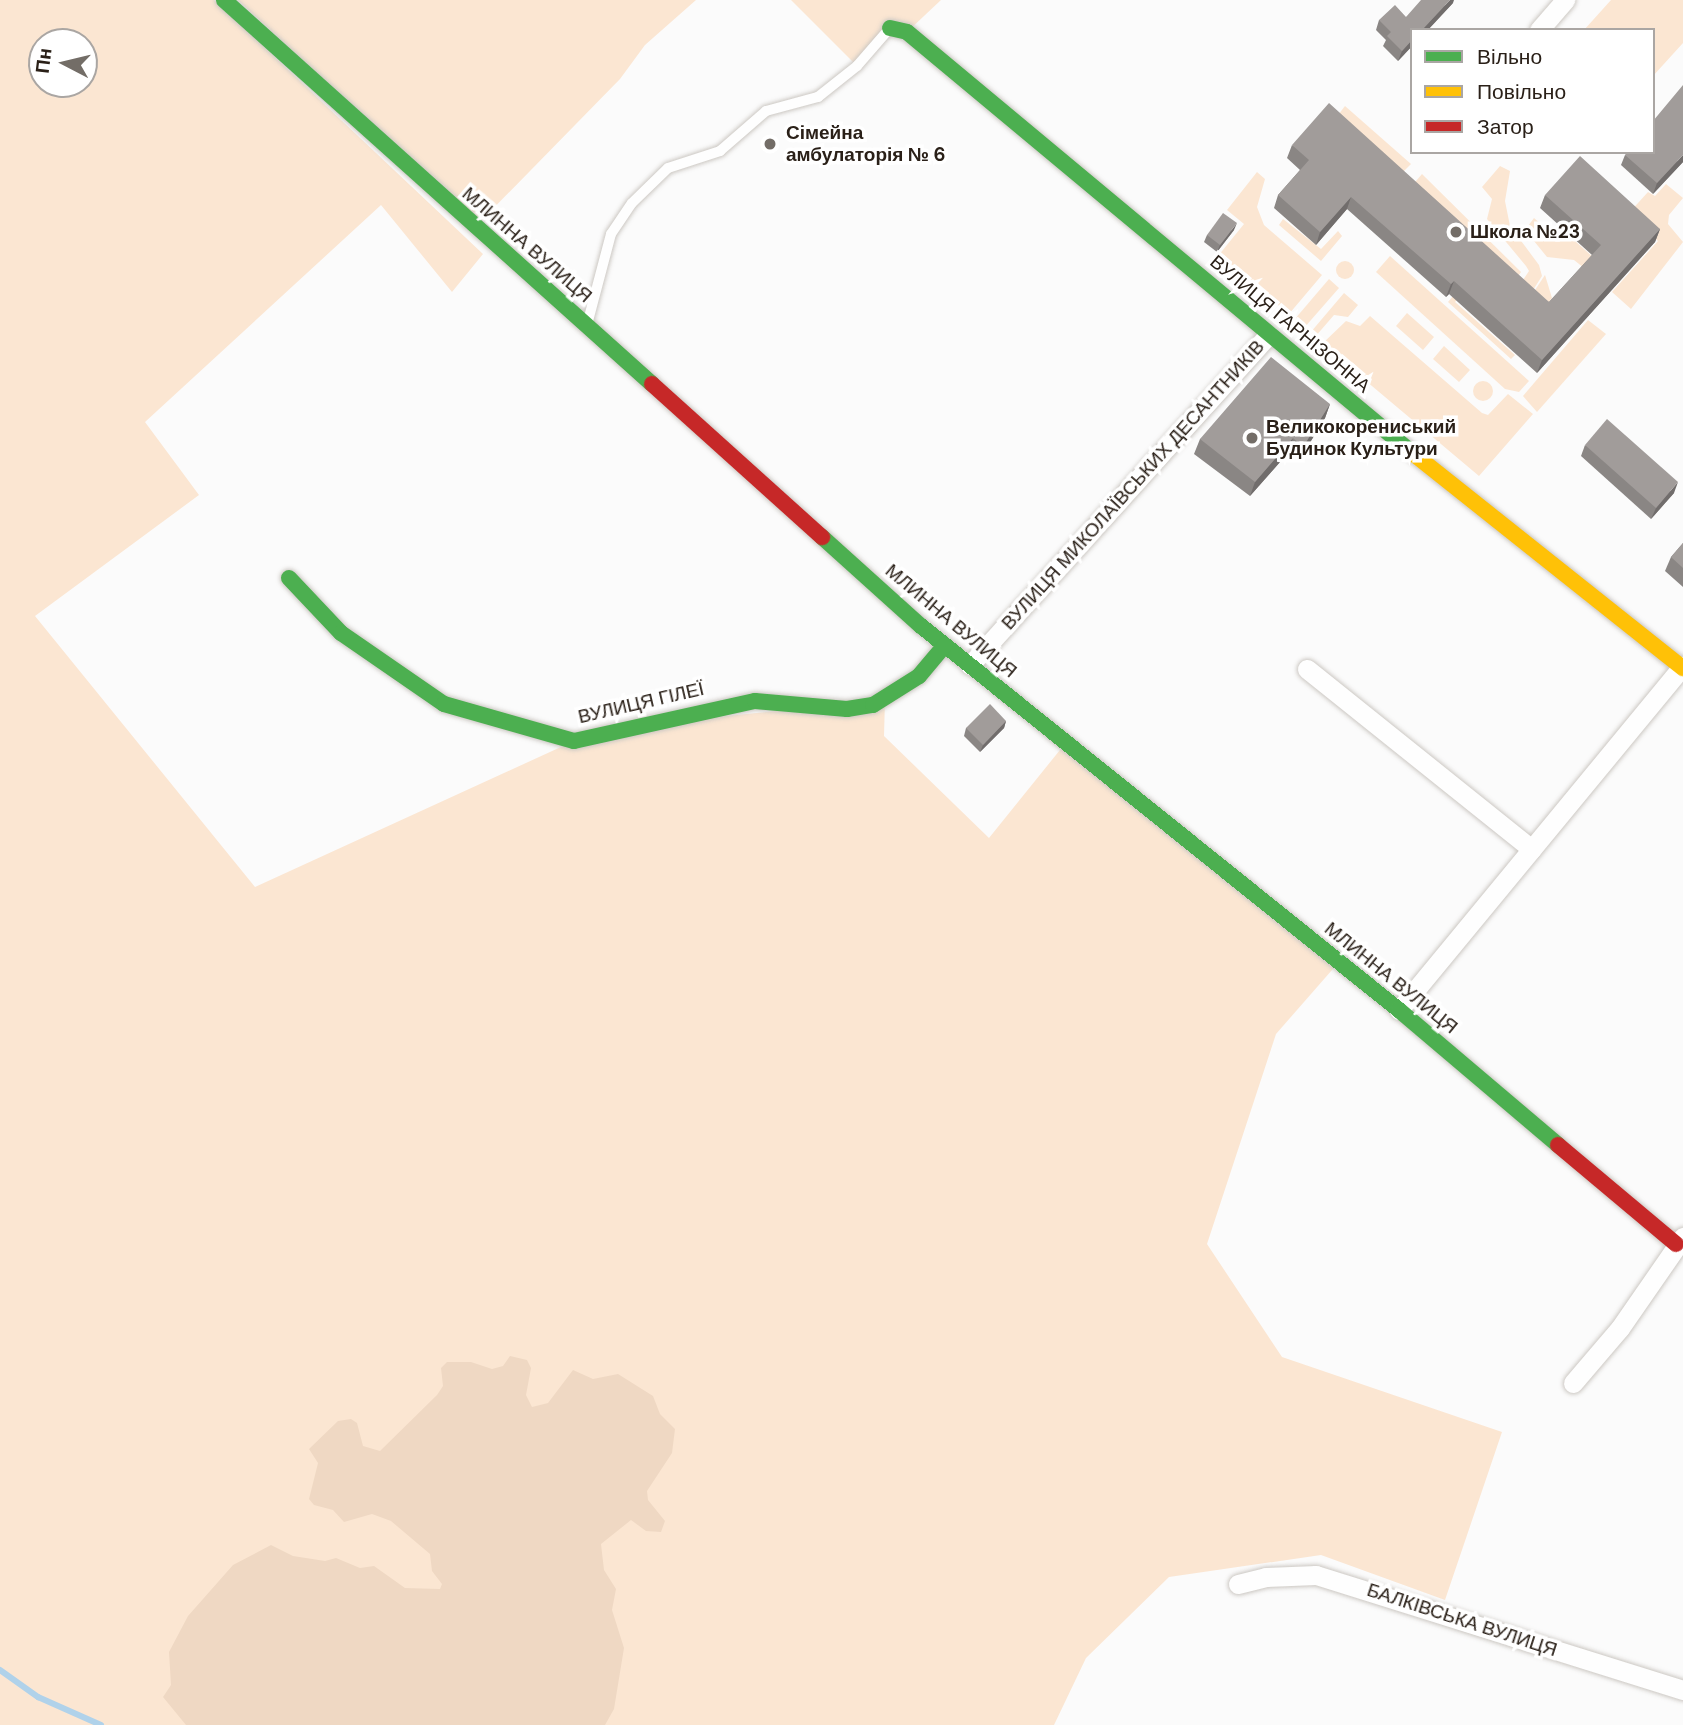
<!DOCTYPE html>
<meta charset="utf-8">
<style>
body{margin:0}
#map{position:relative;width:1683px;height:1725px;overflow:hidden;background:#fbfbfb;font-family:"DM Sans",sans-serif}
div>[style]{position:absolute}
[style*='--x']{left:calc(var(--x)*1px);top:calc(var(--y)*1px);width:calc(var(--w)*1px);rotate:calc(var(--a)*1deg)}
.green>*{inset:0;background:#fbe6d2}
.round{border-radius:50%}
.forest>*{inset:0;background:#efd8c3}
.stream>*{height:6px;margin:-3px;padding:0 3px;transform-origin:3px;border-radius:3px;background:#b0d2ea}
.roads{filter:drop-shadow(0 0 2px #ccc8c3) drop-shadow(0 0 2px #ccc8c3)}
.lane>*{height:10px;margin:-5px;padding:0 5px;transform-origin:5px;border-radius:5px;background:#fefefe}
.street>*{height:19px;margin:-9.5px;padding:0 9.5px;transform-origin:9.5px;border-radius:9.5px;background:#fefefe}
.fast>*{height:16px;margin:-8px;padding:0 8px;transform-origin:8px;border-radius:8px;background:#4caf50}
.slow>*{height:16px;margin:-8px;padding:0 8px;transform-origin:8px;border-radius:8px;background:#ffc107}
.jam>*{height:16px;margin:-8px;padding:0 8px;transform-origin:8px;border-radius:8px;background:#c62828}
.wall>*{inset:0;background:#8a8684}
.shaded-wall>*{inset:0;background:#716d6c}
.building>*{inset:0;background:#a19c9a}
.dots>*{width:19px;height:19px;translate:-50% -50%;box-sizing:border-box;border:4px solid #fff;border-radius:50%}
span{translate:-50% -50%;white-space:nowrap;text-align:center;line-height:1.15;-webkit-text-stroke:7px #fff;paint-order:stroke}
.poi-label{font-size:19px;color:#2a2018;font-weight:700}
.left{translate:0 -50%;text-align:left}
.street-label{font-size:19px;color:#2a2018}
.legend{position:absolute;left:1410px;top:28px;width:245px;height:126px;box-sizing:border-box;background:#fff;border:2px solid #aaa6a3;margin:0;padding:9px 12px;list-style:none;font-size:21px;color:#2a2018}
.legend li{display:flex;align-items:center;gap:14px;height:35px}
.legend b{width:35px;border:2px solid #aaa6a3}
.north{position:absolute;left:28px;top:28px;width:70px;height:70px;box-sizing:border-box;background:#fff;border:2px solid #aaa6a3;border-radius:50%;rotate:277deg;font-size:19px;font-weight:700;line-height:28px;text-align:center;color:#2a2018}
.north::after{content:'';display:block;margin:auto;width:24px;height:32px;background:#736d67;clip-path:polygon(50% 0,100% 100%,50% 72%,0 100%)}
</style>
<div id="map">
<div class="green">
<div style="clip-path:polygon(evenodd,0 0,214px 0,483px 254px,452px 292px,381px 205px,145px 422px,199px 495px,35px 616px,255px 887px,574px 741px,637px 725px,885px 700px,884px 736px,989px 838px,1068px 740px,1339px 962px,1276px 1034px,1207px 1244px,1282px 1357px,1502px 1432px,1445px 1600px,1321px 1555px,1169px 1577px,1086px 1658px,1054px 1725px,0 1725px,0 0,42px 42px,84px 42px,84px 84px,42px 84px,42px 42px)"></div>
<div style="clip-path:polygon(238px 0,696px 0,645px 45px,620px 79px,479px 223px)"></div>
<div style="clip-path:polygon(791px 0,941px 0,907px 32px,890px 28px,857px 66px)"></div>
<div style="clip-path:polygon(1611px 0,1683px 0,1683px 43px,1653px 76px,1653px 30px,1584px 30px)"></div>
<div style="clip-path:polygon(1345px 106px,1411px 164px,1399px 176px,1335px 119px)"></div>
<div style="clip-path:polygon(1500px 166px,1510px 171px,1505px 201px,1510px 226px,1539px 265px,1542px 276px,1528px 298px,1517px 289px,1529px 271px,1526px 266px,1487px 219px,1492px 199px,1482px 187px)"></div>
<div style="clip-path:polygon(1257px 172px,1265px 179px,1257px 207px,1264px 225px,1322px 275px,1289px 314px,1218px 256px,1244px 224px,1227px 210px)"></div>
<div style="clip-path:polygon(1422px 174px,1521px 272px,1513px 284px,1410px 188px)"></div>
<div style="clip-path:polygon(1666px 184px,1683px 198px,1669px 215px,1668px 224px,1683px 242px,1631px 309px,1612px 292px,1658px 241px,1628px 214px,1648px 192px,1655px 196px)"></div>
<div style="clip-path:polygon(1534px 218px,1558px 239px,1565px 232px,1594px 258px,1584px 268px,1574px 260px,1547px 257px,1525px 230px)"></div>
<div style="clip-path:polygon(1283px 219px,1321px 249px,1338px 231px,1342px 236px,1321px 261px,1279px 225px)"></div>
<div style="clip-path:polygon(1390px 256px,1529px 381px,1519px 392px,1505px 389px,1376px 272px)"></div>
<div class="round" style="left:1336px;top:261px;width:18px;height:18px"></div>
<div style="clip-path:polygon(1545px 275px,1552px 298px,1542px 311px,1529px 299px)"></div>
<div style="clip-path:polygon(1329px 279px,1339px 288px,1304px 328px,1294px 320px)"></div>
<div style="clip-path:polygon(1463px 284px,1467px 288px,1455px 302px,1515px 355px,1511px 359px,1448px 302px)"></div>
<div style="clip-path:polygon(1344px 293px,1358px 305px,1348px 317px,1334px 315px,1315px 337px,1310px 333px)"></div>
<div style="clip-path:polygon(1407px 313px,1434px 337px,1423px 350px,1396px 326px)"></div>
<div style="clip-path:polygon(1370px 316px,1482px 413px,1488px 415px,1508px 394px,1533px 414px,1479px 476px,1322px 344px,1346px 321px,1360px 326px)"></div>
<div style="clip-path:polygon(1588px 320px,1606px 334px,1537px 412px,1523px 396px)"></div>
<div style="clip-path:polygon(1444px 346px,1470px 370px,1459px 382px,1433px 359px)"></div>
<div class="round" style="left:1473px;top:381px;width:20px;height:20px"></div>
</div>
<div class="forest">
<div style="clip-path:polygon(510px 1356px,527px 1360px,531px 1368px,526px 1395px,532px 1407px,548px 1403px,573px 1370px,593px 1379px,618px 1374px,653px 1396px,660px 1414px,675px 1429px,672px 1453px,647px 1491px,648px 1500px,665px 1521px,661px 1532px,646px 1531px,631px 1520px,601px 1544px,604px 1570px,616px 1589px,612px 1610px,624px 1648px,614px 1709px,605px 1725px,186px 1725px,163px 1697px,171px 1685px,169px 1652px,188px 1616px,233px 1565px,271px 1545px,293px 1556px,325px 1561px,336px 1558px,360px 1568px,374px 1566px,405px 1588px,440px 1589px,442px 1584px,432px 1571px,430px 1554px,391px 1521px,372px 1514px,344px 1522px,333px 1510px,314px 1505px,309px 1499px,318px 1463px,309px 1449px,338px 1421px,351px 1419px,357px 1423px,363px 1446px,380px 1451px,437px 1395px,443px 1386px,441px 1368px,447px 1362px,471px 1362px,492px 1369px,503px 1366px)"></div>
</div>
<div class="stream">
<div style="--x:0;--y:1670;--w:47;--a:35.4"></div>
<div style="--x:38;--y:1697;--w:69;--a:24"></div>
</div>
<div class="roads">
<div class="lane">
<div style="--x:588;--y:321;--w:90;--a:-75.2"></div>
<div style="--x:611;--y:234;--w:37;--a:-56"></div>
<div style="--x:632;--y:203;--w:50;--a:-44.2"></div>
<div style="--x:668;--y:168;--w:55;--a:-18.1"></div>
<div style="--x:720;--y:151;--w:61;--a:-41"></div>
<div style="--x:766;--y:111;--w:54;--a:-15.1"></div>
<div style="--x:818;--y:97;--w:50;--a:-38.5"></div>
<div style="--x:857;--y:66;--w:49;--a:-49.1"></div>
</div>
<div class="street">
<div style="--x:1539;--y:30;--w:40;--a:-49"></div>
<div style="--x:970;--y:665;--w:445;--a:-47.9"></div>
<div style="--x:1307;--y:669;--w:288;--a:38.7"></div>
<div style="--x:1399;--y:1010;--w:446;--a:-50.5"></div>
<div style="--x:1573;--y:1383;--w:72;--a:-49.5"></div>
<div style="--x:1620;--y:1328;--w:111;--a:-55.3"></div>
<div style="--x:1238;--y:1584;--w:29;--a:-14"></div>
<div style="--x:1266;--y:1577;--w:50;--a:-2.3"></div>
<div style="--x:1316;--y:1575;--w:385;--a:17.4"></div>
</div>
<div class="fast">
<div style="--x:224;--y:0;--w:575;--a:41.9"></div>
<div style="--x:890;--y:28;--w:17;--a:13"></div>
<div style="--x:907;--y:32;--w:655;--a:39.79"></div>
<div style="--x:822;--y:537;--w:133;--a:42"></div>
<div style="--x:921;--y:626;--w:613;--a:38.78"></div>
<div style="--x:1399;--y:1010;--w:209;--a:40.3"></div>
<div style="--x:289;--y:578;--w:76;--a:46.6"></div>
<div style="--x:341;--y:633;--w:125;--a:34.6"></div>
<div style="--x:444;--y:704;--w:135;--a:15.9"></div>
<div style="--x:574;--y:741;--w:185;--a:-12.5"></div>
<div style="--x:755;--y:701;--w:92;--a:5"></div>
<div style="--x:847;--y:709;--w:26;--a:-9"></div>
<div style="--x:873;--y:705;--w:54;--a:-32.2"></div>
<div style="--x:919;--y:676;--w:40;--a:-50"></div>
</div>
<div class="slow">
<div style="--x:1410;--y:451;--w:349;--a:38.5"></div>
</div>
<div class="jam">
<div style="--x:652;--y:384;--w:229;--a:42"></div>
<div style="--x:1558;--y:1145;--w:154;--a:40"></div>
</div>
</div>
<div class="wall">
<div style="clip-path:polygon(1453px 3px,1398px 61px,1383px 46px,1386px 40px,1376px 30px,1379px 20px,1406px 17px)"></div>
<div style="clip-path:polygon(1292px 145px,1549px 302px,1592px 255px,1540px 208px,1545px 195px,1660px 229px,1655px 242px,1537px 373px,1449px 294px,1446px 297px,1347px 209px,1316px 245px,1274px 208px,1278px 195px,1300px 170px,1287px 158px)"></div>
<div style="clip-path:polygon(1625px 155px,1683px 162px,1653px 194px,1621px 165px)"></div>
<div style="clip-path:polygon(1234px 230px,1217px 252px,1204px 242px,1207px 235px)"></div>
<div style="clip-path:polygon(1330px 404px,1325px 418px,1298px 462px,1288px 453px,1250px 496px,1194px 454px,1200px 439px)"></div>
<div style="clip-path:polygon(1585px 445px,1674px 493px,1651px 519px,1581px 456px)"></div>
<div style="clip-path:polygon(1683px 543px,1683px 587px,1665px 571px,1671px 557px)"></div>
<div style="clip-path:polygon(1006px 721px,1004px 728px,980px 752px,964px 736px,966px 728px)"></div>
</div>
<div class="shaded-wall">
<div style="clip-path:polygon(1450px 0,1454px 0,1453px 3px,1428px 30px,1422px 30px)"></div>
<div style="clip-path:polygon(1412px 40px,1412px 46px,1398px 61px,1402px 51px)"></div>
<div style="clip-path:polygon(1683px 155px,1683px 162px,1653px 194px,1657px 183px)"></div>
<div style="clip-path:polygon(1351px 197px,1347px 209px,1316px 245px,1320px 232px)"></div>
<div style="clip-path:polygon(1237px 223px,1234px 230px,1217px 252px,1220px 245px)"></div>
<div style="clip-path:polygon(1660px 229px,1655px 242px,1537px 373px,1542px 360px)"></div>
<div style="clip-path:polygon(1454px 281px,1449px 294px,1446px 297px,1451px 284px)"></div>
<div style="clip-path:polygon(1330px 404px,1325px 418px,1298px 462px,1303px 447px)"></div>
<div style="clip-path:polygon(1293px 438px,1288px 453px,1250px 496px,1255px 482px)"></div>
<div style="clip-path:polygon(1678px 482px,1674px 493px,1651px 519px,1656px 508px)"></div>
<div style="clip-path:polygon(1006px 721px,1004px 728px,980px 752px,983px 745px)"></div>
</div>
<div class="building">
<div style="clip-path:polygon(1421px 0,1450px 0,1422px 30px,1412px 30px,1412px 40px,1402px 51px,1387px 36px,1391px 32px,1379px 20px,1395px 5px,1406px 17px)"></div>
<div style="clip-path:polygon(1683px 85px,1683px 155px,1657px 183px,1625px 155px,1627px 152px,1653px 152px,1653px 121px)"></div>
<div style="clip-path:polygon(1329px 103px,1549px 302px,1601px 245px,1545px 195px,1580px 156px,1660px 229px,1542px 360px,1454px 281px,1451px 284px,1351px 197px,1320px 232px,1278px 195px,1309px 160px,1292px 145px)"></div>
<div style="clip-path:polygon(1223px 213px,1237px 223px,1220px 245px,1207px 235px)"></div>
<div style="clip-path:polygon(1271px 357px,1330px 404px,1303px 447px,1293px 438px,1255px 482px,1200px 439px)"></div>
<div style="clip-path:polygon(1607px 419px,1678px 482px,1656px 508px,1585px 445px)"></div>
<div style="clip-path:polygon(1683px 543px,1683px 568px,1671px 557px)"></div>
<div style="clip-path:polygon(990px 704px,1006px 721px,983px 745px,966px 728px)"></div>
</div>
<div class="dots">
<div style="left:770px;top:144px;background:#736d67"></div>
<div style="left:1456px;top:232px;background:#736d67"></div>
<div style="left:1252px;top:438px;background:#736d67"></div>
</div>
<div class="poi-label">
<span class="left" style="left:786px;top:144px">Сімейна<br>амбулаторія № 6</span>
<span class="left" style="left:1470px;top:232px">Школа №23</span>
<span class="left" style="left:1266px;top:438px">Великокорениський<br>Будинок Культури</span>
</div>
<div class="street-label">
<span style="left:527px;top:245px;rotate:41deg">МЛИННА ВУЛИЦЯ</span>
<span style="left:1290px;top:324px;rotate:40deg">ВУЛИЦЯ ГАРНІЗОННА</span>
<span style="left:1133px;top:485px;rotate:-48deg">ВУЛИЦЯ МИКОЛАЇВСЬКИХ ДЕСАНТНИКІВ</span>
<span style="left:951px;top:621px;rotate:40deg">МЛИННА ВУЛИЦЯ</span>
<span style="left:641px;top:703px;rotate:-13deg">ВУЛИЦЯ ГІЛЕЇ</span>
<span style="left:1391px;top:978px;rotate:39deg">МЛИННА ВУЛИЦЯ</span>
<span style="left:1462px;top:1620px;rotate:18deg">БАЛКІВСЬКА ВУЛИЦЯ</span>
</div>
<ul class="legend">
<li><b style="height:9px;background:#4caf50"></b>Вільно</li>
<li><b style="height:9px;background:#ffc107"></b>Повільно</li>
<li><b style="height:9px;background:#c62828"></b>Затор</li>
</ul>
<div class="north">Пн</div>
</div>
